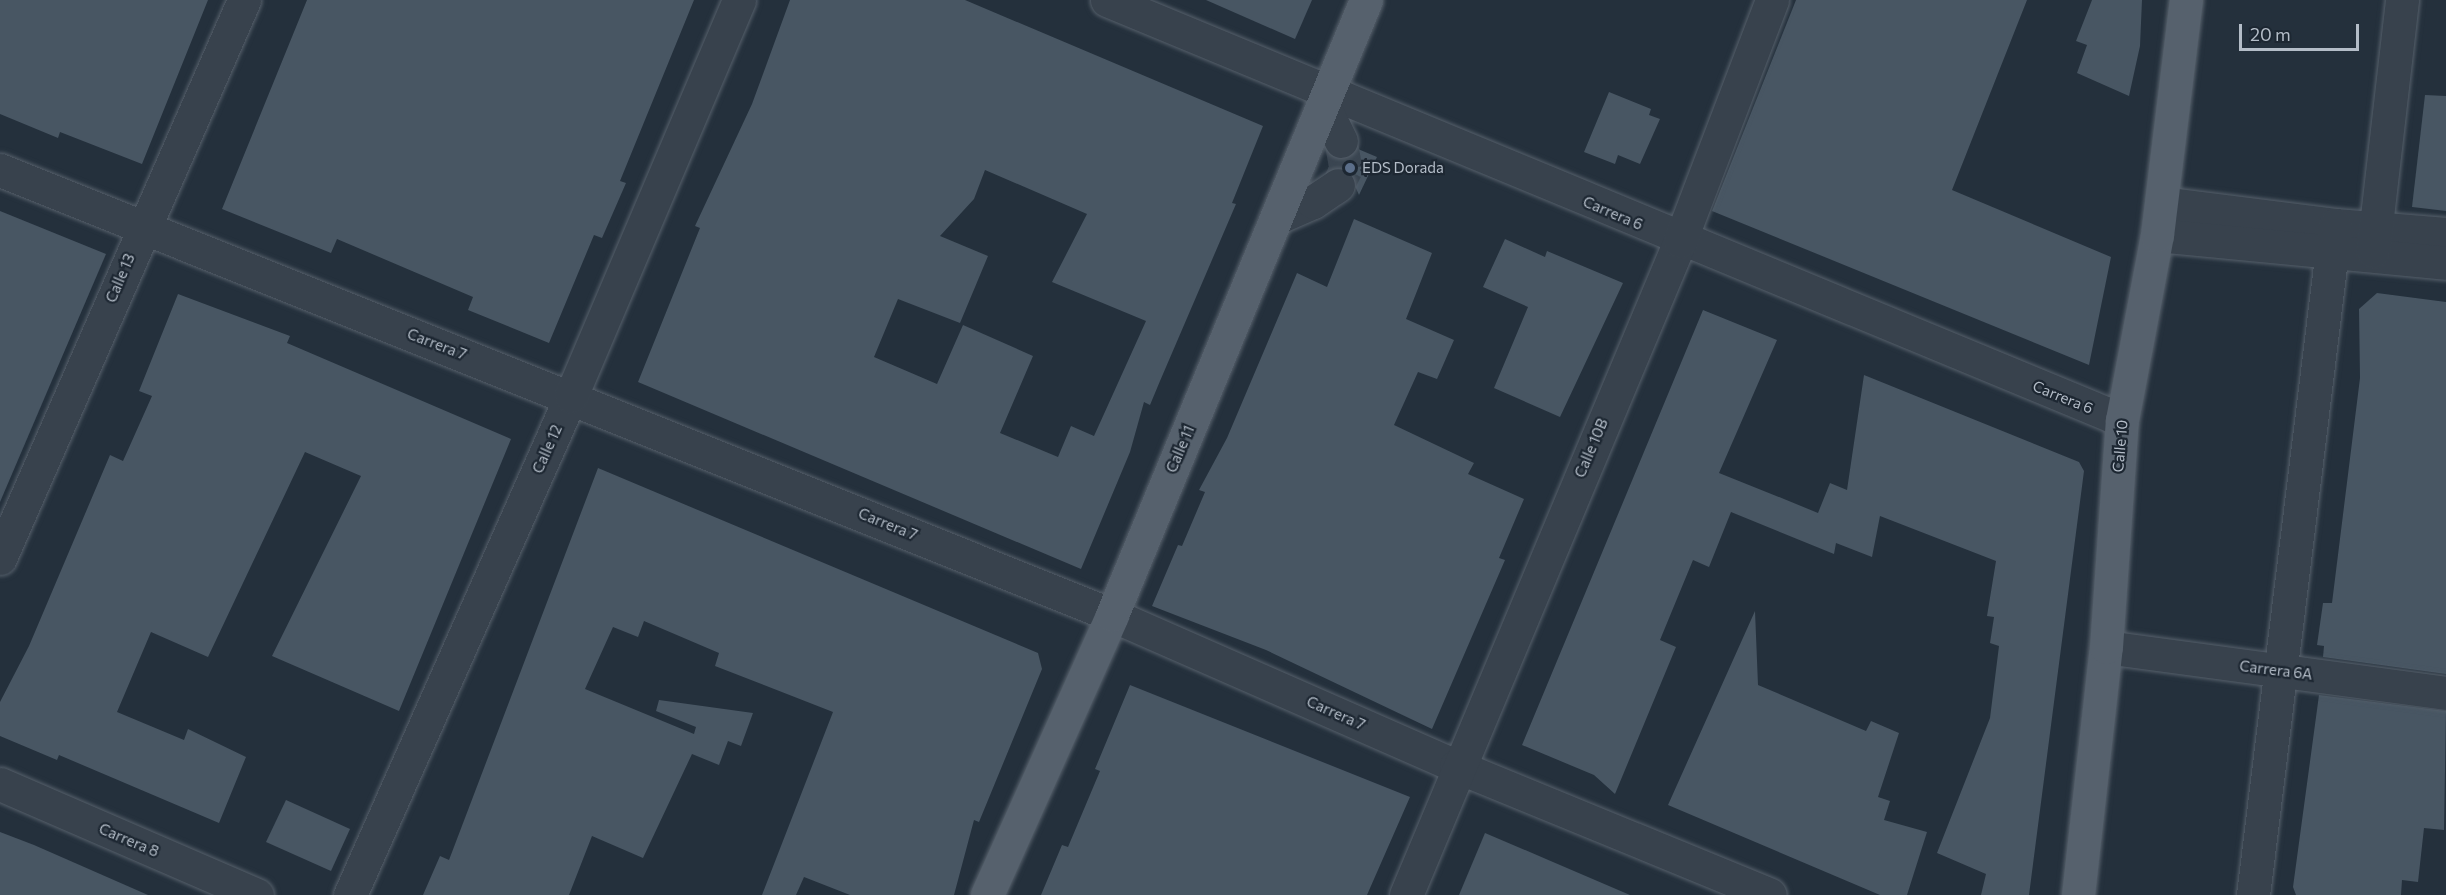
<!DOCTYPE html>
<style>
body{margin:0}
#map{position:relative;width:2446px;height:895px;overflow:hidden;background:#24303c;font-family:Commissioner,sans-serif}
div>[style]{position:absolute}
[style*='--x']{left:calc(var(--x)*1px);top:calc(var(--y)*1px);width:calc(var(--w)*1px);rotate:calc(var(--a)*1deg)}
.building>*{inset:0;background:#485663}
.minor-tunnel>*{height:33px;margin-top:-16.5px;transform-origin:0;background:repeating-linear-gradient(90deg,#3a4551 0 33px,transparent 0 49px)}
.roads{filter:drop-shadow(0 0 2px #56606b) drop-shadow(0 0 2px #56606b)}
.minor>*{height:33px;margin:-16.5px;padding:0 16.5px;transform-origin:16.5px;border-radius:16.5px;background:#38424d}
.major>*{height:33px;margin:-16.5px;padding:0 16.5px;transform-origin:16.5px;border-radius:16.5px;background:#56616d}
.dots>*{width:16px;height:16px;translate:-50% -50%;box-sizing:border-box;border:3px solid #1d2732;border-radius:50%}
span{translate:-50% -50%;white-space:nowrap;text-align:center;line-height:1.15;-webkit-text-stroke:4.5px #1d2732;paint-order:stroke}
.poi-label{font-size:15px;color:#b4bdc8}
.left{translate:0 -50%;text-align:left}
.street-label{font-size:15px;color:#b4bdc8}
.scale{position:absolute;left:2239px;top:24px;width:120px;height:27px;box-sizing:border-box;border:3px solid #b4bdc8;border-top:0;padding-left:8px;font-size:18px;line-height:21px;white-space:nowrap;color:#b4bdc8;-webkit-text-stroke:4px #1d2732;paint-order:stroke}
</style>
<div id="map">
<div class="building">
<div style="clip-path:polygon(0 0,208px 0,142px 164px,60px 132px,58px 138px,0 114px)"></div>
<div style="clip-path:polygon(307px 0,694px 0,620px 181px,626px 183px,609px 222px,602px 238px,594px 235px,549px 343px,468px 310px,473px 297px,337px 239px,331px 253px,222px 209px)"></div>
<div style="clip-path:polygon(evenodd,790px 0,965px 0,1263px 126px,1232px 203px,1236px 204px,1160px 381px,1150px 405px,1144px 402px,1130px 452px,1081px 569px,638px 382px,700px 228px,695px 226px,752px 104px,790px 0,985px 170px,1087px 214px,1052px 282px,1146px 321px,1094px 436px,1071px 426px,1058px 457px,1000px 433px,1033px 356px,963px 325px,937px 384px,874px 357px,898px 299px,960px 323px,988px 256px,940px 236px,974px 199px,985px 170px)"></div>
<div style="clip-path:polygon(1206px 0,1312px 0,1295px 39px)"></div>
<div style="clip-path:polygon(1796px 0,2027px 0,1952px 190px,2111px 257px,2089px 365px,1712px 211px)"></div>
<div style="clip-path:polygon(2092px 0,2142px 0,2140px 46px,2129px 96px,2077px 73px,2087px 45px,2076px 41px)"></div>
<div style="clip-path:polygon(1609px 92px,1651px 109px,1649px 115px,1660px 119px,1640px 164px,1618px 155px,1615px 164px,1584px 152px)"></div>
<div style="clip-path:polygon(2425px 95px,2446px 96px,2446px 211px,2412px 207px)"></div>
<div style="clip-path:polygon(1358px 149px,1377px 157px,1359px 195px,1347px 168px,1328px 169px,1333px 158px,1349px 158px)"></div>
<div style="clip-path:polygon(0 211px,106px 254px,0 502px)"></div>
<div style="clip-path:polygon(1354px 219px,1432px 253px,1406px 319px,1454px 340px,1437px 379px,1418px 372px,1394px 425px,1474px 463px,1468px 474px,1524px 499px,1499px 558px,1505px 560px,1432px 729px,1266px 650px,1152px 606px,1178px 545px,1182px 546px,1205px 492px,1199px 490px,1227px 438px,1297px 273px,1327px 287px)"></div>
<div style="clip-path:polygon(1505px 239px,1545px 257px,1547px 251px,1623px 283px,1560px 417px,1494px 388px,1528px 307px,1483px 287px)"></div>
<div style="clip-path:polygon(2377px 293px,2446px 302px,2446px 674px,2323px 657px,2324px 646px,2317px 645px,2323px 603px,2332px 603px,2360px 378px,2359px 309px)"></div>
<div style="clip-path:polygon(178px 294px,290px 336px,287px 343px,511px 439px,399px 711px,272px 656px,361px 476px,305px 452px,208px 657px,151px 632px,117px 712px,184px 740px,188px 729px,246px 757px,219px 823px,59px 755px,57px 760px,0 736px,0 702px,29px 646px,110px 455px,123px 461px,152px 396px,139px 391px)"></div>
<div style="clip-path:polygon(1703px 310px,1777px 340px,1719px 473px,1784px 499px,1818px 513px,1830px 483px,1847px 490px,1864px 375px,2079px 462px,2084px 471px,2029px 895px,1981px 895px,1986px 874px,1937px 853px,1990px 718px,1999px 646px,1990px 643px,1994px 617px,1987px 616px,1996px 561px,1880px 516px,1872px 557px,1836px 543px,1834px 554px,1731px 512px,1709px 567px,1693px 560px,1660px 640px,1676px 647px,1615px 794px,1594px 775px,1522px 745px)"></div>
<div style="clip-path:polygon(598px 468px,1038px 653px,1042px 669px,979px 822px,974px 820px,954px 895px,850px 895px,804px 877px,796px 895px,762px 895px,833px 712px,715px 666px,719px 653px,644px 621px,638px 637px,613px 627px,585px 689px,694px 734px,696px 727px,656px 711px,659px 700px,753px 713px,741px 746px,728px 741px,719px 765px,692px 754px,643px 858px,592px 836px,569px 895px,423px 895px,440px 856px,449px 860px)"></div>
<div style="clip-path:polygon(1755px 611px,1758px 685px,1866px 731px,1871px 721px,1899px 733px,1878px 797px,1890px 801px,1884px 820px,1927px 832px,1907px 895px,1880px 895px,1668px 805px)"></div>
<div style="clip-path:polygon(1130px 685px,1410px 797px,1367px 895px,1041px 895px,1062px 845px,1068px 847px,1100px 771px,1095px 769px)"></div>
<div style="clip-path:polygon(2319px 695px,2446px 711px,2444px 830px,2424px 828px,2418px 882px,2402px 880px,2401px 895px,2296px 895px,2293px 887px)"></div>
<div style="clip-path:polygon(286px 800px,350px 829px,331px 871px,266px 842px)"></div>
<div style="clip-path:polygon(0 832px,34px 845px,148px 895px,0 895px)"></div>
<div style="clip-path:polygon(1485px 833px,1546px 859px,1630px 895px,1459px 895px)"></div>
</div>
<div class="minor-tunnel">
<div style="--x:1338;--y:185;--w:18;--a:-63"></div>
<div style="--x:1346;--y:169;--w:28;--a:-100"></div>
</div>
<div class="roads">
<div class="minor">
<div style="--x:1107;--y:0;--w:1098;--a:22.48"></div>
<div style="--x:1323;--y:104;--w:41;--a:64.1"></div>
<div style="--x:0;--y:170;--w:1198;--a:21.81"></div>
<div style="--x:1112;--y:615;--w:376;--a:23.7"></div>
<div style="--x:1456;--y:766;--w:339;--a:22.3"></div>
<div style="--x:2162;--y:203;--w:174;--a:7.2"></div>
<div style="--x:2335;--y:225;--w:111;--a:4.6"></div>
<div style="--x:1276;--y:218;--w:40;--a:-23.4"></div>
<div style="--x:1313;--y:202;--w:30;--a:-34"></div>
<div style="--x:2157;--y:235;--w:290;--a:5.5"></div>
<div style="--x:2373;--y:251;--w:253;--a:-83.4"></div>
<div style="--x:0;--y:558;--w:609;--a:-66.38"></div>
<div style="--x:2106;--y:647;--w:343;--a:7.7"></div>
<div style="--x:0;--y:784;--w:280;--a:23.4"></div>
<div style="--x:350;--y:895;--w:546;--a:-66.11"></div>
<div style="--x:571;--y:396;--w:430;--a:-67"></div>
<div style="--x:1406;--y:895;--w:709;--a:-67.27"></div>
<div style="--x:1680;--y:241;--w:258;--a:-69.1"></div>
<div style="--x:2253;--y:895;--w:675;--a:-83.02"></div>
</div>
<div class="major">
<div style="--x:987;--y:895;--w:307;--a:-65.9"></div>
<div style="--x:1112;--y:615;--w:665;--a:-67.56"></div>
<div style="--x:2078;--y:895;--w:250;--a:-83.6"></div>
<div style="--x:2106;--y:647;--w:228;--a:-86"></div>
<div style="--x:2122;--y:420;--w:188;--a:-79.3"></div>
<div style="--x:2157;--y:235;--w:237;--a:-83"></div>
</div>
</div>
<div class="dots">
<div style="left:1350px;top:168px;background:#5c6f8a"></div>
</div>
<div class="poi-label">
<span class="left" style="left:1362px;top:168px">EDS Dorada</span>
</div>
<div class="street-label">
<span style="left:1613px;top:213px;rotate:23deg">Carrera 6</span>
<span style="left:120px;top:278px;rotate:-67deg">Calle 13</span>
<span style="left:437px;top:344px;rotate:21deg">Carrera 7</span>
<span style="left:2063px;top:397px;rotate:22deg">Carrera 6</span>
<span style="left:2120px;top:446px;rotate:-85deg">Calle 10</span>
<span style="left:1591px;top:448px;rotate:-67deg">Calle 10B</span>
<span style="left:547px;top:449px;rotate:-66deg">Calle 12</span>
<span style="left:1180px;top:449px;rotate:-67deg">Calle 11</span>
<span style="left:888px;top:524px;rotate:22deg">Carrera 7</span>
<span style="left:2276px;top:670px;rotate:7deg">Carrera 6A</span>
<span style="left:1336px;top:713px;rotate:24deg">Carrera 7</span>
<span style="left:129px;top:840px;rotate:23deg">Carrera 8</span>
</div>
<div class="scale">20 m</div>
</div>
